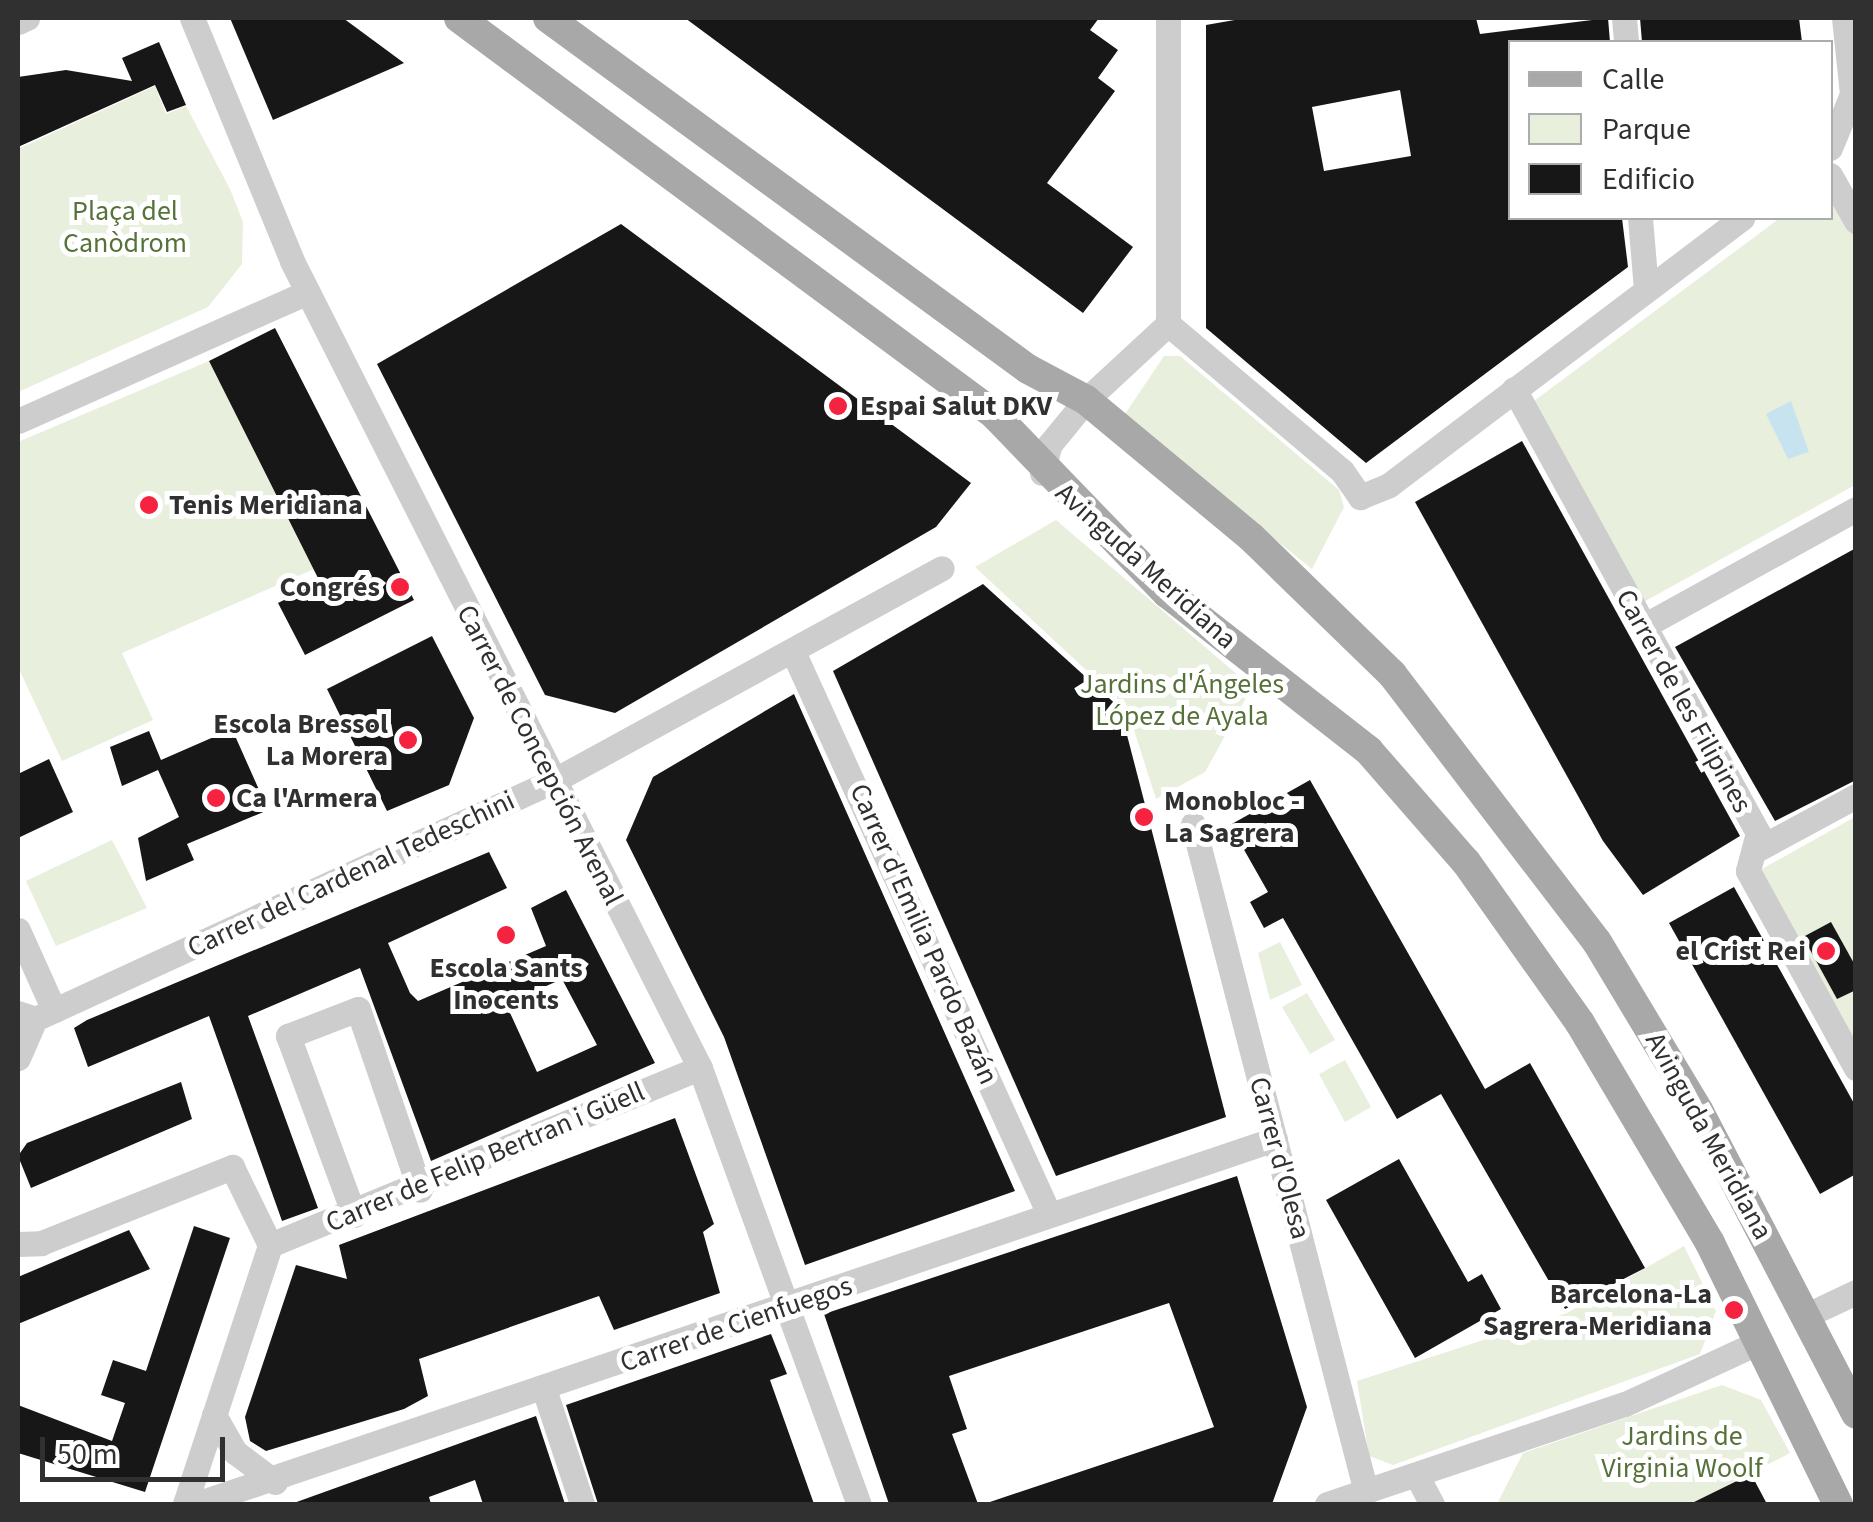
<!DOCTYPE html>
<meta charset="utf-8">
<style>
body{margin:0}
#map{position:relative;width:1873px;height:1522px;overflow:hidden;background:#fff;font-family:"Source Sans 3",sans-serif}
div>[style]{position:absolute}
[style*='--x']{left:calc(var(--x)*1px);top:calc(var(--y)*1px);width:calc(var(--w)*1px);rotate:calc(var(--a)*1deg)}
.green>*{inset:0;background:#e8efdd}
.water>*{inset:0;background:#c8e3f0}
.building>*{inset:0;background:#171717}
.minor>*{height:25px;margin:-12.5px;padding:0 12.5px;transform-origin:12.5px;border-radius:12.5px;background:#cdcdcd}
.major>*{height:30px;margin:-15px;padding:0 15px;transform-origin:15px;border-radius:15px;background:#a8a8a8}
.dots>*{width:28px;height:28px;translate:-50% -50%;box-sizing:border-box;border:5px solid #fff;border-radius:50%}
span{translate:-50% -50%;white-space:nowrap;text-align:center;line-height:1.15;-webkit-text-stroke:10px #fff;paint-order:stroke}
.park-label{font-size:28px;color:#567139}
.poi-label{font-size:28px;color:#303030;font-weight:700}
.left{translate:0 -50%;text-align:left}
.right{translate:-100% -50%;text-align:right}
.street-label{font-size:28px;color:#303030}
.frame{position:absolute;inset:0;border:20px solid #303030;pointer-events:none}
.legend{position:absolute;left:1508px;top:40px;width:325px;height:180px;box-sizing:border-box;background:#fff;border:2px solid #acacac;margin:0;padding:12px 18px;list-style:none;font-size:30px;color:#303030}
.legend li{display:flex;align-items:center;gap:20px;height:50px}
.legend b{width:50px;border:2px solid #acacac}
.scale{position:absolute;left:40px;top:1437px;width:185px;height:45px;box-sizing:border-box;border:5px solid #303030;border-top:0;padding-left:12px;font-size:30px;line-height:35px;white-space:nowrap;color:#303030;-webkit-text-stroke:8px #fff;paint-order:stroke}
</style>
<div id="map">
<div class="green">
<div style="clip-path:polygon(155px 86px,166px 114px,186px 106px,230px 189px,243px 222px,242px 264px,208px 307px,18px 392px,18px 149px)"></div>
<div style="clip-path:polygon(1831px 187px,1855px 236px,1855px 485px,1640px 604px,1534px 401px,1780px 218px,1830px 218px)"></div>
<div style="clip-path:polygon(1164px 356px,1180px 356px,1339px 490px,1344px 507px,1312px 569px,1123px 417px)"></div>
<div style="clip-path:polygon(209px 361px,314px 569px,122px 653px,153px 720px,62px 761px,18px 667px,18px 442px)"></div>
<div style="clip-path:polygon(1056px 520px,1252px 687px,1205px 772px,1156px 799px,1127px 708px,975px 567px)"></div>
<div style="clip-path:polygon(1855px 817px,1855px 1046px,1760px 870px)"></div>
<div style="clip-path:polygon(112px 840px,147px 908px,56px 946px,26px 881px)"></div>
<div style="clip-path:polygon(1280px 942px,1302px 985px,1270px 1000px,1258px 953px)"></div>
<div style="clip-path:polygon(1307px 993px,1335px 1040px,1310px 1054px,1282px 1007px)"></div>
<div style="clip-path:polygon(1345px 1060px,1371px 1107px,1345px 1122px,1319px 1074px)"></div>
<div style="clip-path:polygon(1684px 1246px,1716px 1311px,1700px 1354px,1393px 1465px,1369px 1456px,1357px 1381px,1567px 1313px)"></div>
<div style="clip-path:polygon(1722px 1385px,1761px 1400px,1790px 1453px,1691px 1504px,1497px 1504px,1523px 1453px)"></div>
</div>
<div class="water">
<div style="clip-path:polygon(1791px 401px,1809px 452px,1788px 459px,1766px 414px)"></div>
</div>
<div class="building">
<div style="clip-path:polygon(230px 18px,343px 18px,404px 63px,273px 120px)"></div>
<div style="clip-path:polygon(685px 18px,1099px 18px,1090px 30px,1118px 50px,1098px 78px,1115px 91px,1047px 183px,1133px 247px,1083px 313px)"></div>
<div style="clip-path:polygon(evenodd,1246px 18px,1476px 18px,1480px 34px,1608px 18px,1610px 42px,1510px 42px,1510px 218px,1622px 218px,1628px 267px,1366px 463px,1206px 328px,1206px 25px,1246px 18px,1400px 90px,1411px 156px,1324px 171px,1312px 107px,1400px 90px)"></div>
<div style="clip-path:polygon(1640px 18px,1799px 18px,1802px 42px,1642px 42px)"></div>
<div style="clip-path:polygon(159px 42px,186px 105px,167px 112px,155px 85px,18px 147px,18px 77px,66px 70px,132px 81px,122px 58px)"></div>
<div style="clip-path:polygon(621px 224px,971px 483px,936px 527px,615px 713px,545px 695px,377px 364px)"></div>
<div style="clip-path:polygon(275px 328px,414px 600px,305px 655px,278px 603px,320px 582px,209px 361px)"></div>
<div style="clip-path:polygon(1522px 441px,1740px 836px,1643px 895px,1603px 841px,1415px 502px)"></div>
<div style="clip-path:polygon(1856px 548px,1856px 780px,1775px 821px,1675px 647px)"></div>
<div style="clip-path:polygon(983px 584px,1120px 708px,1226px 1117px,1056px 1176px,833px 671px)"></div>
<div style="clip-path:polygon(432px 636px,474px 718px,449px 785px,387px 811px,327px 689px)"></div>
<div style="clip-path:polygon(794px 694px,1015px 1191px,805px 1265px,724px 1037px,626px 840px,653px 777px)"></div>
<div style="clip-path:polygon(232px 729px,268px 810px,187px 844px,194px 860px,146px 881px,138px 838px,179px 817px,158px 770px,122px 786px,110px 747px,149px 731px,161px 760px)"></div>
<div style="clip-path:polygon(49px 759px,73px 812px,18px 838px,18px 774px)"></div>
<div style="clip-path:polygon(1310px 780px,1485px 1089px,1530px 1063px,1645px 1268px,1565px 1309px,1441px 1094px,1397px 1119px,1283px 918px,1264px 928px,1250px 902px,1268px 892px,1230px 825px)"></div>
<div style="clip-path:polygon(evenodd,489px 852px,507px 888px,388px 943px,410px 993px,418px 1001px,546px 946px,531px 908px,566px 890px,655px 1063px,431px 1161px,360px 968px,248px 1016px,318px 1208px,282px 1221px,209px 1016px,88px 1067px,74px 1028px,87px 1020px,489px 852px,562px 979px,597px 1045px,537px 1072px,506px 1004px,562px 979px)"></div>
<div style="clip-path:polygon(1734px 887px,1856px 1107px,1856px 1174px,1820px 1194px,1669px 923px)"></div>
<div style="clip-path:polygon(1831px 922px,1856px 967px,1856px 990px,1837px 999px,1803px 937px)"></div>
<div style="clip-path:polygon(181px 1082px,192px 1119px,31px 1188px,18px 1156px,27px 1143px)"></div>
<div style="clip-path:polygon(675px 1118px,714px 1224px,703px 1232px,720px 1293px,614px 1330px,599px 1296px,419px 1359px,428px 1396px,404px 1409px,266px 1451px,250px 1441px,245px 1417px,296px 1265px,347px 1279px,339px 1245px)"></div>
<div style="clip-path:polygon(1399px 1159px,1468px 1282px,1482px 1274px,1501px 1309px,1415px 1358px,1326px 1200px)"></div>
<div style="clip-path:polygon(1237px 1176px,1307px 1407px,1272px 1504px,984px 1504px,1214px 1427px,1169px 1303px,949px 1376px,967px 1429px,952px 1434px,978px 1504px,889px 1504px,824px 1314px)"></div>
<div style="clip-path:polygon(194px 1226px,230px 1238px,145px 1492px,18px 1453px,18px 1405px,112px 1441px,125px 1403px,101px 1395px,113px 1360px,146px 1371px)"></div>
<div style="clip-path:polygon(129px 1230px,150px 1269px,18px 1324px,18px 1277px)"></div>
<div style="clip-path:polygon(771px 1334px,787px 1374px,770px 1380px,814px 1504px,598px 1504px,566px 1405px)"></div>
<div style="clip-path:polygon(536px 1416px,565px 1504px,483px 1504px,475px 1480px,429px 1497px,431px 1504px,291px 1504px)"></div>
<div style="clip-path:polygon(1751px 1474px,1767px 1504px,1690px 1504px)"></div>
</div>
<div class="minor">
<div style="--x:192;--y:18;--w:263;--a:67.6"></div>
<div style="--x:292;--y:261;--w:904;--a:63.18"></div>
<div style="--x:700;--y:1068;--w:464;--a:70"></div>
<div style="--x:1624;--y:18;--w:24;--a:85"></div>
<div style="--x:18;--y:22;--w:10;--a:-24"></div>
<div style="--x:1830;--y:148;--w:58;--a:-67.8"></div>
<div style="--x:1852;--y:94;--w:76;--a:-96"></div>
<div style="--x:1830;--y:175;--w:53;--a:60.5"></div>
<div style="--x:1640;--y:218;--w:71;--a:85.2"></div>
<div style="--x:1168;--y:324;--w:228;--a:40.2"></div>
<div style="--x:1342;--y:471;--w:32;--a:55"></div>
<div style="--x:1360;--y:497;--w:31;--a:-22"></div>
<div style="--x:1389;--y:485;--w:443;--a:-37.1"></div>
<div style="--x:1514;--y:389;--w:507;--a:61.21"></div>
<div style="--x:1758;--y:833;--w:39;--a:105"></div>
<div style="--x:1748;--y:871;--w:225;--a:61.3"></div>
<div style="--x:18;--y:421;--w:317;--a:-24"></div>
<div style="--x:1042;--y:473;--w:30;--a:-75"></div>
<div style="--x:1050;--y:444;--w:57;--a:-50.7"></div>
<div style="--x:1086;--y:400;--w:112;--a:-42.8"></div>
<div style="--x:1168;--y:324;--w:306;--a:-90"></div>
<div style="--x:1642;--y:627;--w:244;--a:-28.9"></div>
<div style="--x:795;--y:656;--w:613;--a:65.53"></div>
<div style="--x:1193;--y:824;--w:690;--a:75.48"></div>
<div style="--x:1756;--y:850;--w:114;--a:-28.4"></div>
<div style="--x:18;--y:930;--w:88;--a:65.8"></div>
<div style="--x:18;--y:1013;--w:18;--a:19"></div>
<div style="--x:35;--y:1019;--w:570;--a:-24.68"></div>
<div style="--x:553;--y:781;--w:443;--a:-28.7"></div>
<div style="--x:18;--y:1058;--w:43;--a:-66.4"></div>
<div style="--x:354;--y:1215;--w:191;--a:-110.2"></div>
<div style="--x:288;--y:1036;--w:75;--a:-21.1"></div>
<div style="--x:358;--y:1009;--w:191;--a:71.1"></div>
<div style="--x:18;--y:1244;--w:23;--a:-2"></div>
<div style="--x:41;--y:1243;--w:206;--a:-21.7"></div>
<div style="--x:232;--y:1167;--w:87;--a:64"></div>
<div style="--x:1805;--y:1316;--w:56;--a:-25.2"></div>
<div style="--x:544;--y:1389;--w:121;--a:71.7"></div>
<div style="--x:214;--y:1415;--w:43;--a:60.4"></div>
<div style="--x:235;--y:1452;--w:50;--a:36.9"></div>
<div style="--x:1418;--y:1478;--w:30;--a:62"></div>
<div style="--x:185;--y:1504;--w:273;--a:-71.8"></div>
<div style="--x:270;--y:1245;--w:465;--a:-22.4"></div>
<div style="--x:196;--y:1504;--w:1139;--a:-18.69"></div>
<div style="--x:1327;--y:1504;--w:314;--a:-18.6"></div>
<div style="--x:1625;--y:1404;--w:148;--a:-24.8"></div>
</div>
<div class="major">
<div style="--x:459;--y:18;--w:666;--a:36.51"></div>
<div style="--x:994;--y:414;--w:249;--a:46"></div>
<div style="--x:1167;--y:593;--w:256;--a:38"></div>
<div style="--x:1369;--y:751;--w:147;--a:48.9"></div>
<div style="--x:1466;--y:862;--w:197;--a:54.7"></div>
<div style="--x:1580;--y:1023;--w:256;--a:59.4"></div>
<div style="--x:1710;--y:1243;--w:291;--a:63.9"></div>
<div style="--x:548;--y:18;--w:595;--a:36.18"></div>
<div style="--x:1028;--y:369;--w:66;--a:28.1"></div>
<div style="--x:1086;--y:400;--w:214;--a:39.7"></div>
<div style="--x:1251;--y:537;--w:197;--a:44.2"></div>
<div style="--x:1392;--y:674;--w:337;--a:52.6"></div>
<div style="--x:1597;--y:942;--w:198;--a:59"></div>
<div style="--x:1699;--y:1112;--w:340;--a:62.5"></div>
</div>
<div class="dots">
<div style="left:838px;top:406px;background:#f62340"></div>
<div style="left:149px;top:505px;background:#f62340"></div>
<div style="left:400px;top:587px;background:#f62340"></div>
<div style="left:408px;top:740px;background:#f62340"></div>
<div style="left:216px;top:798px;background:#f62340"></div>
<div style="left:1144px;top:817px;background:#f62340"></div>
<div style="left:506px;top:935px;background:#f62340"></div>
<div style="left:1826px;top:951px;background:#f62340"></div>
<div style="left:1734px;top:1310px;background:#f62340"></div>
</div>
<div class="park-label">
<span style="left:125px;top:227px">Plaça del<br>Canòdrom</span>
<span style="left:1182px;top:700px">Jardins d'Ángeles<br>López de Ayala</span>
<span style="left:1682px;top:1452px">Jardins de<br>Virginia Woolf</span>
</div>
<div class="poi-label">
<span class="left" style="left:860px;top:406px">Espai Salut DKV</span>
<span class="left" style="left:169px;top:505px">Tenis Meridiana</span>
<span class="right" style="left:380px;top:587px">Congrés</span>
<span class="right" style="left:388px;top:740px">Escola Bressol<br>La Morera</span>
<span class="left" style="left:236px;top:798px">Ca l'Armera</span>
<span class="left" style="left:1164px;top:817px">Monobloc -<br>La Sagrera</span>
<span class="right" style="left:1806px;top:951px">el Crist Rei</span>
<span style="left:506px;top:984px">Escola Sants<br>Inocents</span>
<span class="right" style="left:1712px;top:1310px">Barcelona-La<br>Sagrera-Meridiana</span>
</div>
<div class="street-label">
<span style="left:1146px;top:566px;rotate:42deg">Avinguda Meridiana</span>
<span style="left:1684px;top:701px;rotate:61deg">Carrer de les Filipines</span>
<span style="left:540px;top:755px;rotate:63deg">Carrer de Concepción Arenal</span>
<span style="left:351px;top:874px;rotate:-25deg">Carrer del Cardenal Tedeschini</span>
<span style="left:924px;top:934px;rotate:66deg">Carrer d'Emilia Pardo Bazán</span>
<span style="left:1709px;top:1136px;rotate:61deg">Avinguda Meridiana</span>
<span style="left:485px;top:1157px;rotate:-23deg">Carrer de Felip Bertran i Güell</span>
<span style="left:1280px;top:1158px;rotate:75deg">Carrer d'Olesa</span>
<span style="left:736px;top:1324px;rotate:-19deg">Carrer de Cienfuegos</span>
</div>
<div class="frame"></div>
<ul class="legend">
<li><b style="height:12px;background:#a8a8a8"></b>Calle</li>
<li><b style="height:28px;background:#e8efdd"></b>Parque</li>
<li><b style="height:28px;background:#171717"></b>Edificio</li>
</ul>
<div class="scale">50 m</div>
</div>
